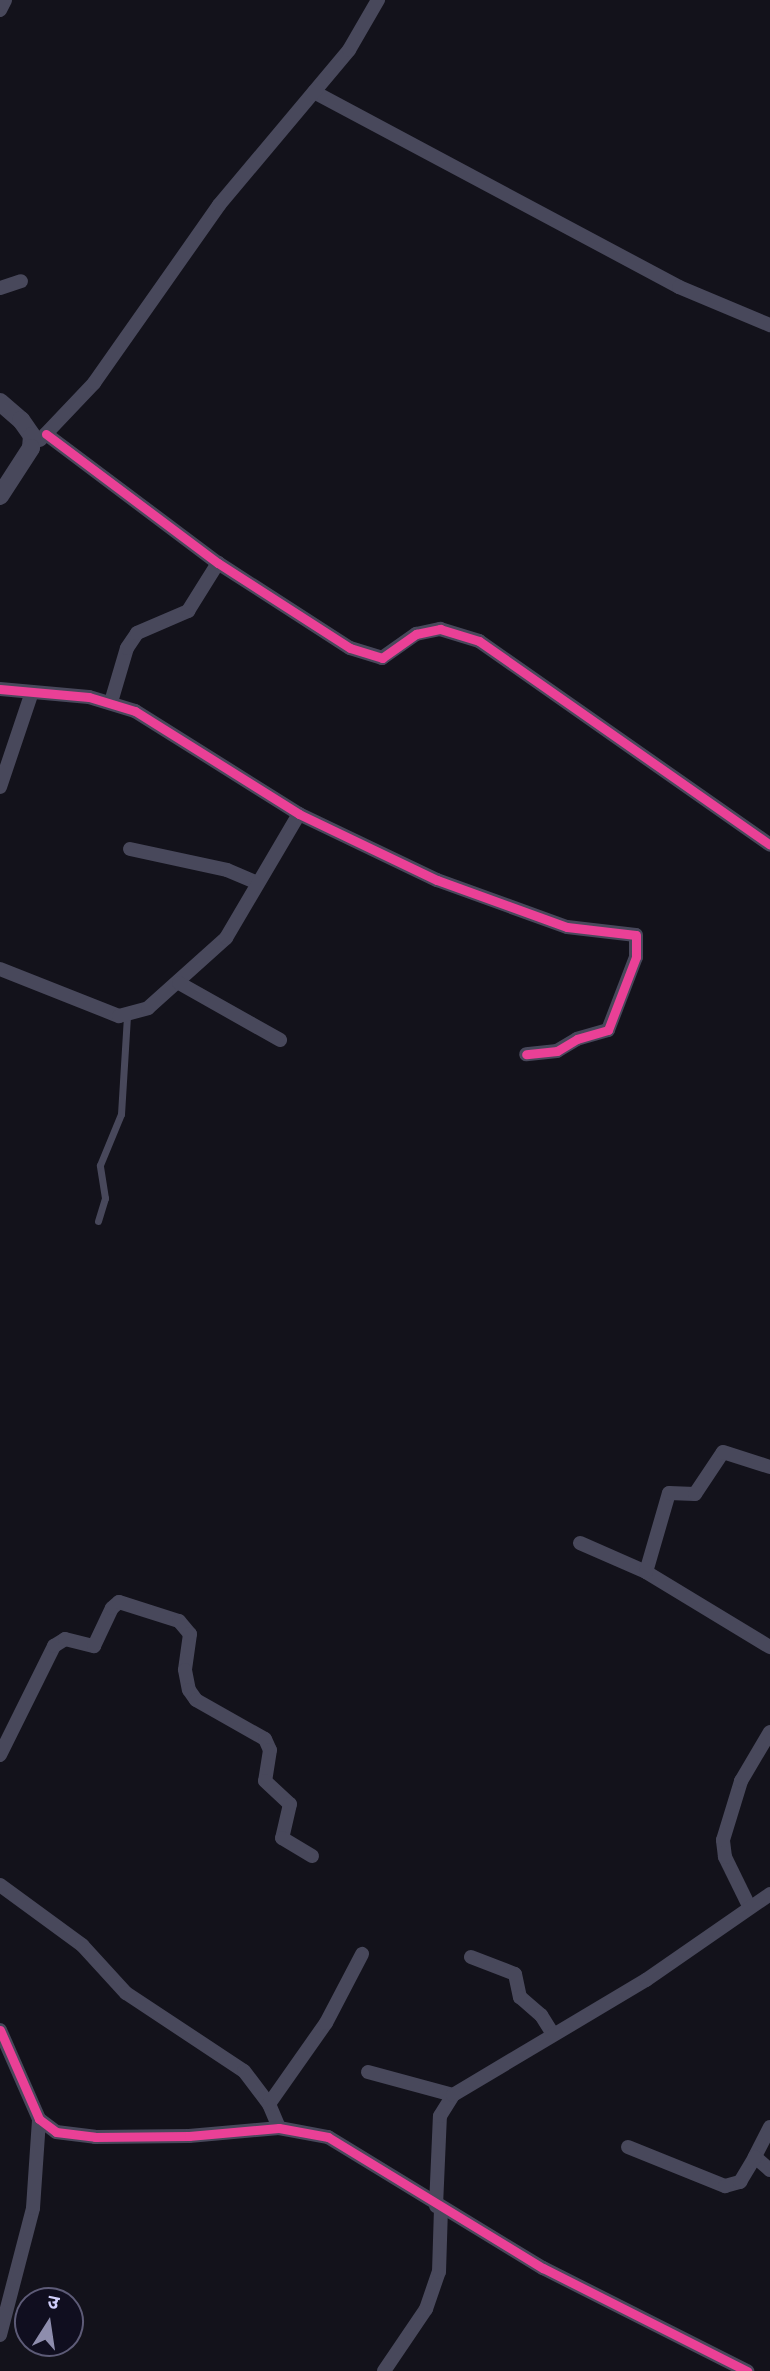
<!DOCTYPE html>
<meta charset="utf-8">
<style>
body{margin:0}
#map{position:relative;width:770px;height:2371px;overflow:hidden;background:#13121b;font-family:"Source Sans 3","Noto Sans Devanagari",sans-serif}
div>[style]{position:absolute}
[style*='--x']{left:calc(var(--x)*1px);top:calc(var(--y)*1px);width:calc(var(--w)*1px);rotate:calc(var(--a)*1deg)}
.service>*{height:7px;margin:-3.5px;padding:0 3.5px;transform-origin:3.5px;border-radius:3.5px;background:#48485b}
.minor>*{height:14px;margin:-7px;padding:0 7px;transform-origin:7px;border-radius:7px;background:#48485b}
.tertiary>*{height:18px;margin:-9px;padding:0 9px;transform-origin:9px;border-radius:9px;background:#48485b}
.cycleway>*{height:9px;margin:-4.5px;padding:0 4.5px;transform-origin:4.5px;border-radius:4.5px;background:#ea4096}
span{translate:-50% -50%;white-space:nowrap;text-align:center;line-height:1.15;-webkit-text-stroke:6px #100e1f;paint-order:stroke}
.north{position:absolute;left:14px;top:2287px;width:70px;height:70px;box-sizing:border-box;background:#100e1f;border:2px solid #5d5b77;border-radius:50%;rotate:12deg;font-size:19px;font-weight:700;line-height:28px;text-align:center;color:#d1cffb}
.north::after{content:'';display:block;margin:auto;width:24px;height:32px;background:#8e8dad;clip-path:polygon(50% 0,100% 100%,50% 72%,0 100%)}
</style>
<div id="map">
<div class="service">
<div style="--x:98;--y:1221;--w:24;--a:-73"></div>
<div style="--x:105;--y:1198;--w:33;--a:-99"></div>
<div style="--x:100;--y:1165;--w:55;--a:-67.6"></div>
<div style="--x:121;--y:1114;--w:98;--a:-86.5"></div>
</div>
<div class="minor">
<div style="--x:0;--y:10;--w:11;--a:-63"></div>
<div style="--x:314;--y:92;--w:414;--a:28.1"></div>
<div style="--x:679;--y:287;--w:99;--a:22.7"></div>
<div style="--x:0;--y:288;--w:22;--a:-18"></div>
<div style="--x:46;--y:434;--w:215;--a:36.9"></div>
<div style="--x:218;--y:563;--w:157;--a:32.8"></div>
<div style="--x:350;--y:648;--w:34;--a:17"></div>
<div style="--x:382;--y:658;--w:42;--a:-35.2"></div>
<div style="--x:416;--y:634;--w:25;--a:-12"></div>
<div style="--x:440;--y:629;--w:41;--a:17.1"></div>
<div style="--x:479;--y:641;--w:355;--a:35"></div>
<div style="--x:40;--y:440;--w:79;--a:-46.5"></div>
<div style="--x:94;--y:383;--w:218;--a:-54.9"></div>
<div style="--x:219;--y:205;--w:202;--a:-50"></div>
<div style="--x:349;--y:50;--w:58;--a:-59.9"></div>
<div style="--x:0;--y:689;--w:89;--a:5.1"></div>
<div style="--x:89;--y:697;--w:48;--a:16.9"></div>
<div style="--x:135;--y:711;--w:194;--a:32.1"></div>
<div style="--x:299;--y:814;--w:153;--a:25.6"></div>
<div style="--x:437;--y:880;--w:138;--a:19.9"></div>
<div style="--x:567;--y:927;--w:69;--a:6.6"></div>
<div style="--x:636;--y:935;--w:22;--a:90"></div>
<div style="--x:636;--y:957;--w:78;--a:111"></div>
<div style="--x:608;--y:1030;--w:32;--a:164"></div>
<div style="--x:577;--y:1039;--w:23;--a:149"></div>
<div style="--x:557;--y:1051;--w:31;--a:174"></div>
<div style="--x:111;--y:702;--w:56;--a:-73.5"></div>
<div style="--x:127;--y:648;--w:18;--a:-56"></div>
<div style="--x:137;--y:633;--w:56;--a:-23.3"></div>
<div style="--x:188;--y:611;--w:57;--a:-58"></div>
<div style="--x:0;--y:787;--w:100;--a:-71.4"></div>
<div style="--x:130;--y:849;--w:99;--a:12.2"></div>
<div style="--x:227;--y:870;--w:33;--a:23"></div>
<div style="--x:0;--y:969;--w:128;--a:21.6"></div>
<div style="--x:119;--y:1016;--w:30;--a:-15"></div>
<div style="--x:148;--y:1008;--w:105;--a:-41.9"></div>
<div style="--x:226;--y:938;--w:144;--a:-59.5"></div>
<div style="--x:179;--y:983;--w:116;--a:29.4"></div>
<div style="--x:580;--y:1543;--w:72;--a:23.7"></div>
<div style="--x:646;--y:1572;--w:145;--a:31.2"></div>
<div style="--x:646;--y:1572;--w:82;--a:-73.8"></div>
<div style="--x:669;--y:1493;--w:26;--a:2"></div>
<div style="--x:695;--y:1494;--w:50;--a:-56.3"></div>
<div style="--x:723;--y:1452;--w:49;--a:17.7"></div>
<div style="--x:0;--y:1755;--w:122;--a:-63.6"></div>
<div style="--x:54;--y:1646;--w:13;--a:-32"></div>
<div style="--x:65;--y:1639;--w:30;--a:14"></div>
<div style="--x:94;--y:1646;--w:42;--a:-64.7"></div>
<div style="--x:112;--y:1608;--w:9;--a:-41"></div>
<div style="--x:119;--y:1602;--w:63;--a:17.6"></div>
<div style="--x:179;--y:1621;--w:17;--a:50"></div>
<div style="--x:190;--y:1634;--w:36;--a:98"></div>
<div style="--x:185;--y:1670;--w:20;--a:79"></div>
<div style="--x:189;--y:1690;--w:12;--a:55"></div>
<div style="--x:196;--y:1700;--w:79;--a:29.5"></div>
<div style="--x:265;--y:1739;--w:12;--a:66"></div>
<div style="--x:270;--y:1750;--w:31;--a:99"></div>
<div style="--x:265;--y:1781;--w:34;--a:43"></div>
<div style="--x:290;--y:1804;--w:35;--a:103"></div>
<div style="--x:282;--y:1838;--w:35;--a:31"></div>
<div style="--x:0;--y:1885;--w:102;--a:36.2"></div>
<div style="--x:82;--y:1945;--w:65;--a:47.5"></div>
<div style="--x:126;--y:1993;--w:141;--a:33.5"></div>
<div style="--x:244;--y:2071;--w:41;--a:52.9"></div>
<div style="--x:269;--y:2104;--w:26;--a:67"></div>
<div style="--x:749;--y:1906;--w:55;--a:-116.1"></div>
<div style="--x:725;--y:1857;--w:17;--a:-97"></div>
<div style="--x:723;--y:1840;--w:62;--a:-73"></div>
<div style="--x:741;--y:1781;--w:57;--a:-59.4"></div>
<div style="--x:471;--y:1957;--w:47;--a:21.1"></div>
<div style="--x:515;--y:1974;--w:24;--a:78"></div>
<div style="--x:520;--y:1997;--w:28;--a:41"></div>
<div style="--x:541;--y:2015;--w:22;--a:58"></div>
<div style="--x:0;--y:2030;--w:97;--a:66.3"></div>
<div style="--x:39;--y:2119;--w:21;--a:37"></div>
<div style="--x:56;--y:2132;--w:39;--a:7"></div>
<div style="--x:95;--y:2137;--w:94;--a:-0.6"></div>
<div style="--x:189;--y:2136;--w:90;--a:-5.1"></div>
<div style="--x:279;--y:2128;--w:50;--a:10.4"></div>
<div style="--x:328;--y:2137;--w:252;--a:31.4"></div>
<div style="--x:543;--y:2268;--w:229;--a:26.8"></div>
<div style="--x:368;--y:2072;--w:88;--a:15.1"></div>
<div style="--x:269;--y:2104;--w:99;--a:-54.9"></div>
<div style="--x:326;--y:2023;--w:78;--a:-62.4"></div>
<div style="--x:770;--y:2127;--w:34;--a:117"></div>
<div style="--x:755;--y:2157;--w:20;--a:41"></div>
<div style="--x:628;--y:2147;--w:105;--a:21.9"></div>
<div style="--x:725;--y:2186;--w:16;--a:-15"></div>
<div style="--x:740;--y:2182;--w:29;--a:-59"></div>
<div style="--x:436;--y:2206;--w:90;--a:-87.5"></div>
<div style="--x:440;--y:2116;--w:25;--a:-58"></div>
<div style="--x:453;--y:2095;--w:225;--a:-30.8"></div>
<div style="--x:646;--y:1980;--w:151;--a:-34.7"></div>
<div style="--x:0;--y:2335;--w:131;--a:-75.4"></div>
<div style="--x:33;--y:2208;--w:89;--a:-86.1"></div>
<div style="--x:384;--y:2371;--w:75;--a:-55.9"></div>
<div style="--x:426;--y:2309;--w:39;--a:-71"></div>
<div style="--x:439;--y:2272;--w:62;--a:-88.2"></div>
</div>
<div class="tertiary">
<div style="--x:0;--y:402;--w:28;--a:41"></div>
<div style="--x:21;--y:420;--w:19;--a:55"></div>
<div style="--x:32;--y:436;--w:12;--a:95"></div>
<div style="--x:31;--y:448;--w:57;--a:122.9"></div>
</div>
<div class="cycleway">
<div style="--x:46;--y:434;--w:215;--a:36.9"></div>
<div style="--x:218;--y:563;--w:157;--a:32.8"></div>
<div style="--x:350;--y:648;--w:34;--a:17"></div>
<div style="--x:382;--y:658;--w:42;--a:-35.2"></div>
<div style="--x:416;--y:634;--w:25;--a:-12"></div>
<div style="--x:440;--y:629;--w:41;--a:17.1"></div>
<div style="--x:479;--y:641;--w:355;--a:35"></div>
<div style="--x:0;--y:689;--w:89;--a:5.1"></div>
<div style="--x:89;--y:697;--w:48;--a:16.9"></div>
<div style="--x:135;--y:711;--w:194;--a:32.1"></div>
<div style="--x:299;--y:814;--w:153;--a:25.6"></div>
<div style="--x:437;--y:880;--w:138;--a:19.9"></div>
<div style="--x:567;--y:927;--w:69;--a:6.6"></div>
<div style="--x:636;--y:935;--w:22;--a:90"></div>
<div style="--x:636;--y:957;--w:78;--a:111"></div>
<div style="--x:608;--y:1030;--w:32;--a:164"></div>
<div style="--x:577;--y:1039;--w:23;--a:149"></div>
<div style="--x:557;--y:1051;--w:31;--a:174"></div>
<div style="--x:0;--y:2030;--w:97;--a:66.3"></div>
<div style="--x:39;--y:2119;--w:21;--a:37"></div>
<div style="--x:56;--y:2132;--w:39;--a:7"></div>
<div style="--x:95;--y:2137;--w:94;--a:-0.6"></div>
<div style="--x:189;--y:2136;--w:90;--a:-5.1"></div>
<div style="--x:279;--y:2128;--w:50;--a:10.4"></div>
<div style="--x:328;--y:2137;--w:252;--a:31.4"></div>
<div style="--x:543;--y:2268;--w:229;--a:26.8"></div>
</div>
<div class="north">उ</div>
</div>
